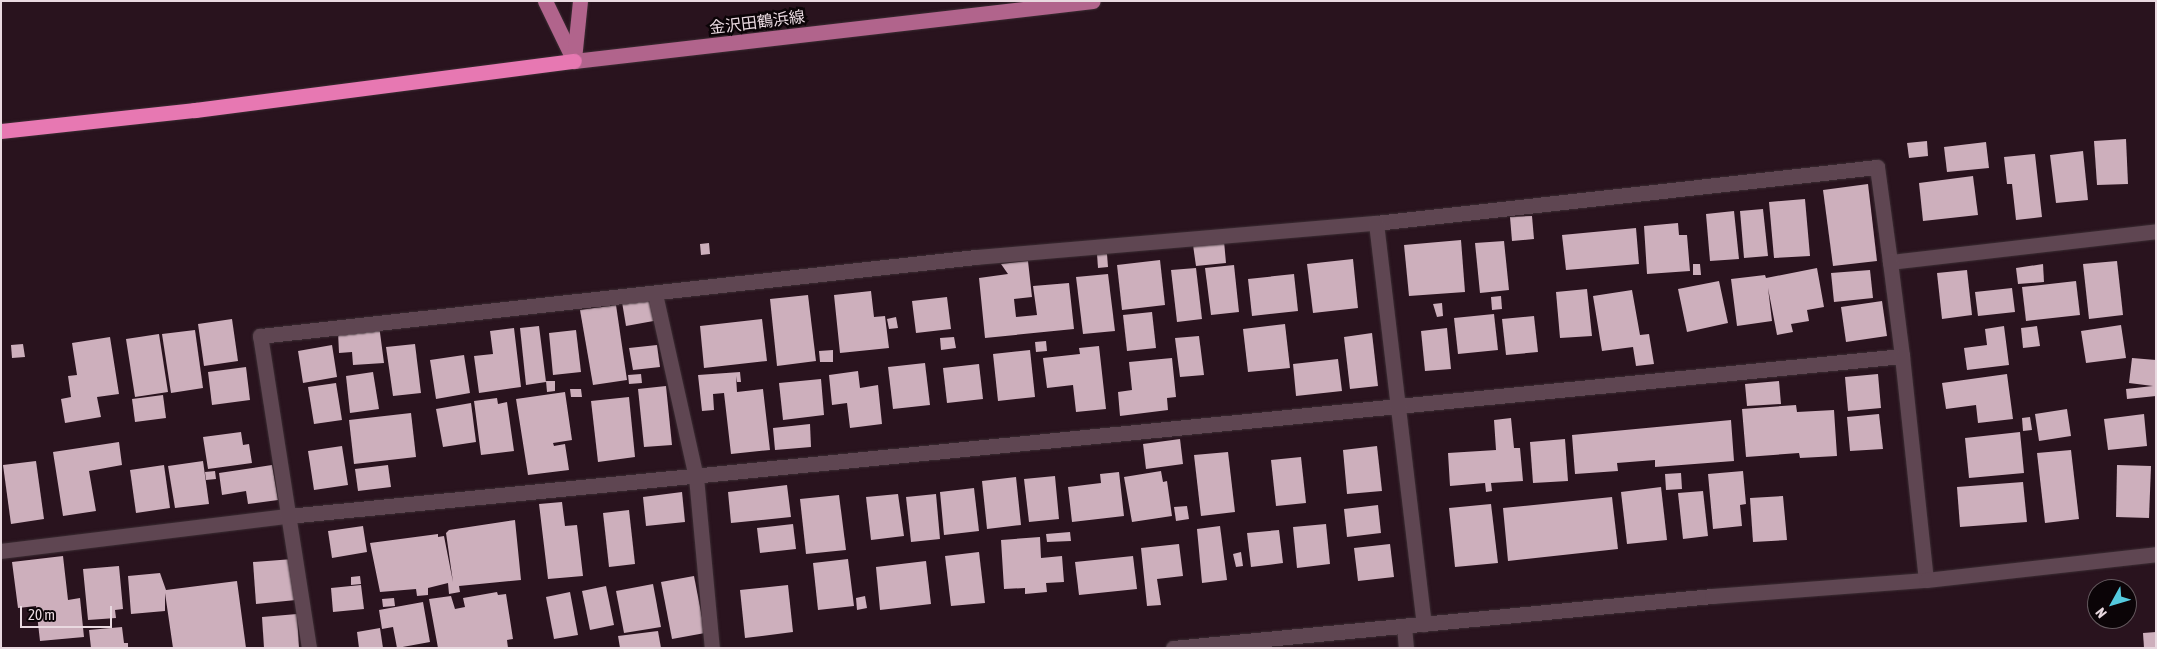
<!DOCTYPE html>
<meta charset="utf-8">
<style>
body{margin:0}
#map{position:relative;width:2157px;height:649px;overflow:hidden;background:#29131e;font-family:"Asap Condensed","Noto Sans JP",sans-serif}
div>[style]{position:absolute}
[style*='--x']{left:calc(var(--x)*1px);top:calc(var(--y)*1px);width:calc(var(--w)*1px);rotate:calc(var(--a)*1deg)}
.building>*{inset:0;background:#cdafbc}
.roads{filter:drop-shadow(0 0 1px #3b2d33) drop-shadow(0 0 1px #3b2d33)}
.minor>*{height:15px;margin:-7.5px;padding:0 7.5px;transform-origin:7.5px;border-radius:7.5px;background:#5f4652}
.major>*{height:15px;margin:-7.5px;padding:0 7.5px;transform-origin:7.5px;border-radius:7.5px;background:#b1648c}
.highway>*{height:15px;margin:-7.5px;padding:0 7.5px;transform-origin:7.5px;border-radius:7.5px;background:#e778b2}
span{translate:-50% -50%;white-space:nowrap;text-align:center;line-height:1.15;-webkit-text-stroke:5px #0b0407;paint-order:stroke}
.street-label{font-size:16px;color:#e9d9e0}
.frame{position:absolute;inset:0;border:2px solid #e9d9e0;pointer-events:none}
.north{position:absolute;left:2087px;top:579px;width:50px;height:50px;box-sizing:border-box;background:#0b0407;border:1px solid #64595e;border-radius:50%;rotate:231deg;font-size:14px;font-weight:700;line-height:20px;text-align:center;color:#e9d9e0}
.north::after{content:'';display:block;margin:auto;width:18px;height:22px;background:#55cade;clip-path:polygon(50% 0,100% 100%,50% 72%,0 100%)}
.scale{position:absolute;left:20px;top:606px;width:92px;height:22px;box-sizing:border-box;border:2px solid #e9d9e0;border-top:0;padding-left:6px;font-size:15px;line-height:18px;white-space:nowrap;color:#e9d9e0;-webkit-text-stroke:4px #0b0407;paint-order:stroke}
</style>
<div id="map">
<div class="building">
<div style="clip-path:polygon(2126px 139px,2128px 184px,2097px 185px,2094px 141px)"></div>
<div style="clip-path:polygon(1927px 141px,1928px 156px,1909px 158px,1907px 143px)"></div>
<div style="clip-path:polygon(1986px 142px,1989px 168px,1947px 172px,1944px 147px)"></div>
<div style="clip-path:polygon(2083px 151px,2088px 200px,2056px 203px,2050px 155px)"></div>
<div style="clip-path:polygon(2035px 154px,2042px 217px,2016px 220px,2012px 184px,2007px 184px,2004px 157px)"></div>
<div style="clip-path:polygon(1973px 176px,1978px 215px,1923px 221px,1919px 183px)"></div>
<div style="clip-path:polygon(1868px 184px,1877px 261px,1833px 266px,1823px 190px)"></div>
<div style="clip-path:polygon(1805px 199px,1810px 256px,1774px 258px,1769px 202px)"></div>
<div style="clip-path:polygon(1763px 209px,1768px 256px,1744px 258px,1740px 211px)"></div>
<div style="clip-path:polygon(1734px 211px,1739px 259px,1710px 261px,1706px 214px)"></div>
<div style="clip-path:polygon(1532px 216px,1534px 239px,1512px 241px,1510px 217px)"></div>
<div style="clip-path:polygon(1678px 223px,1679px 235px,1687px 235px,1690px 271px,1647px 274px,1644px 226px)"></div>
<div style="clip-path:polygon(1636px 228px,1639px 264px,1566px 270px,1562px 235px)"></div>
<div style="clip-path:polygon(1461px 240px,1465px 292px,1409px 296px,1404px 245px)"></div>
<div style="clip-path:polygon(1224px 241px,1226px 263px,1196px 266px,1193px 245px)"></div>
<div style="clip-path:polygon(1504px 241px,1509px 290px,1480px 293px,1475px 243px)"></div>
<div style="clip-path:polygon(709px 243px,710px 254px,701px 255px,700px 244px)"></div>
<div style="clip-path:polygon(1097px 254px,1107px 254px,1108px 267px,1098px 268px)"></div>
<div style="clip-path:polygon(1353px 259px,1358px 308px,1313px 313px,1307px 264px)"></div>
<div style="clip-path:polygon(1160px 260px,1165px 305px,1122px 310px,1117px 265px)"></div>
<div style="clip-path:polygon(1028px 261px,1032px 297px,1014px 299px,1016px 317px,1037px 315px,1033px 286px,1069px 283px,1074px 329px,985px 338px,979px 278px,1008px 274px,1001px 264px)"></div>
<div style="clip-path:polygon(2117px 261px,2123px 315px,2089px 319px,2083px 264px)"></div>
<div style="clip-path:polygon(1693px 264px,1700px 264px,1701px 275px,1693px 275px)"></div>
<div style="clip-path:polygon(2043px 264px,2044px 282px,2018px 284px,2016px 268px)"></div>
<div style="clip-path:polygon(1234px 265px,1239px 312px,1211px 315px,1205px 268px)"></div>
<div style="clip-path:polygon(1196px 268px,1202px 319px,1177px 322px,1171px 270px)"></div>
<div style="clip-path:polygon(1817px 268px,1824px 307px,1807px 310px,1809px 321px,1791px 324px,1793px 332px,1777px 335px,1768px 288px,1772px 321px,1737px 326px,1731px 279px,1765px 275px,1766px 278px)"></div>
<div style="clip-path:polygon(1870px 270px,1873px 298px,1834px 302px,1831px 273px)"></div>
<div style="clip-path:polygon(1967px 270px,1972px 315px,1942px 319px,1937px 273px)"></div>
<div style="clip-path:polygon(1108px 274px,1115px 331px,1083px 334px,1076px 277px)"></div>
<div style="clip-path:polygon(1294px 274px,1298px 311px,1252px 316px,1248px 279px)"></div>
<div style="clip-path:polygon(1719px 281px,1728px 323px,1687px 332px,1678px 289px)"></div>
<div style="clip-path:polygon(2076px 281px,2080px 315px,2026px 321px,2022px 287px)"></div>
<div style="clip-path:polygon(2012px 288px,2015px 312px,1978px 316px,1975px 292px)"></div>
<div style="clip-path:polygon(1587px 289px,1592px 336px,1560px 338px,1556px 292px)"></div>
<div style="clip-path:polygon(1632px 290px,1640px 335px,1649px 334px,1654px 364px,1636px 366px,1633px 347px,1602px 351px,1593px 296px)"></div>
<div style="clip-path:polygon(871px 291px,874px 317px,885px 316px,889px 348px,840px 353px,834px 295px)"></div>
<div style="clip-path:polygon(808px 295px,816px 361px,777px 366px,770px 299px)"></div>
<div style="clip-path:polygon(1501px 296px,1502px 309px,1492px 310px,1491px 297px)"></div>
<div style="clip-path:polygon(947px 297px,951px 329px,916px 333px,912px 301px)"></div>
<div style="clip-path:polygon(649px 298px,659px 320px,626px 326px,622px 302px)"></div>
<div style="clip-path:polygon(1882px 301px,1887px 336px,1846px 342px,1841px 307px)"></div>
<div style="clip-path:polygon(1442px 303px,1443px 316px,1437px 317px,1433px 304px)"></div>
<div style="clip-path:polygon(616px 305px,627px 380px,593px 385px,580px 310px)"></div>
<div style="clip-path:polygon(1152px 312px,1156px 348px,1127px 351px,1123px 315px)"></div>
<div style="clip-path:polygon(1494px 314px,1498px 350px,1458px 354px,1454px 318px)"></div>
<div style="clip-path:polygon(1534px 316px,1538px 352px,1506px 355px,1502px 319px)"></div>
<div style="clip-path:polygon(896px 317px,898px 328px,889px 329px,887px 319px)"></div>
<div style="clip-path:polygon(232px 319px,238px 361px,204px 366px,198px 324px)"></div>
<div style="clip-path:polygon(762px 319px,767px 361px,704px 368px,700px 326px)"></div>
<div style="clip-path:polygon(1285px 324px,1290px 368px,1248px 372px,1243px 329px)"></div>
<div style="clip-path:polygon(379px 325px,384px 363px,353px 365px,352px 352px,339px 353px,338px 332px)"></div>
<div style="clip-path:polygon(2121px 325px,2126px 358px,2086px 363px,2081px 331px)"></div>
<div style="clip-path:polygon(539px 326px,546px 382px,526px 385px,520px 328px)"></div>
<div style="clip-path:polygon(2004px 326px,2009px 365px,1967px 370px,1964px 348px,1987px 345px,1985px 329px)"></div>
<div style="clip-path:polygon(2037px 326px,2040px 346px,2023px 348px,2021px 328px)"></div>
<div style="clip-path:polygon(514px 328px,521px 387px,479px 393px,474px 356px,493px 354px,490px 331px)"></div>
<div style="clip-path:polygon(1447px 328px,1451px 369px,1425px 371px,1421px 331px)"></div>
<div style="clip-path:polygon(195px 330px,203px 388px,171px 393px,162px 334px)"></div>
<div style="clip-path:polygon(576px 330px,581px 372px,553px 375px,549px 333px)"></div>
<div style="clip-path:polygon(1372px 333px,1378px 386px,1350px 389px,1344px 337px)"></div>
<div style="clip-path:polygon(159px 334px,168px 392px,135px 397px,126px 339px)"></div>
<div style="clip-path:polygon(1199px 336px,1204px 375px,1180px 377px,1175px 338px)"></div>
<div style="clip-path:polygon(110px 337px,119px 394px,97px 397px,101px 417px,65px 423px,61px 399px,71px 397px,68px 376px,77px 375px,72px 343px)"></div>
<div style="clip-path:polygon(954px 337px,956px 348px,941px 350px,940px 338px)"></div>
<div style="clip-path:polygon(1046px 341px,1047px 351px,1036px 352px,1035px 342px)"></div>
<div style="clip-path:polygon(23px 344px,25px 357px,12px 358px,11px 345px)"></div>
<div style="clip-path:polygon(415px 344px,421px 393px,393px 396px,386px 347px)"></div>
<div style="clip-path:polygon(332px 345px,337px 377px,303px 383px,298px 351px)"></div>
<div style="clip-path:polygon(657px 345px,660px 367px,633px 370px,629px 348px)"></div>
<div style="clip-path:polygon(1099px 346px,1106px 409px,1076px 412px,1073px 385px,1047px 388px,1043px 358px,1080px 354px,1079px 348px)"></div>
<div style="clip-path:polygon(833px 350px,833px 362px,820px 362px,819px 351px)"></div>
<div style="clip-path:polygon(1030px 350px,1035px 397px,998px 401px,993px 354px)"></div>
<div style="clip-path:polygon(464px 355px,470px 393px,436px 399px,430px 360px)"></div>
<div style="clip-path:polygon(1172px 358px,1176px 397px,1167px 398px,1168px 410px,1120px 416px,1118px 392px,1132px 390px,1129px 362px)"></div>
<div style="clip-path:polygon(2132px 358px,2156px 360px,2156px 396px,2127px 399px,2126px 389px,2153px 386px,2129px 383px)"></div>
<div style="clip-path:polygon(1338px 359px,1342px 391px,1296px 396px,1293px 364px)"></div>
<div style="clip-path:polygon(925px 363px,930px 405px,893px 409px,888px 367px)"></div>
<div style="clip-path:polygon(979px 364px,983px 399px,947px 403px,943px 368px)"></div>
<div style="clip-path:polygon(246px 367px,250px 400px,212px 405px,208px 372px)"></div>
<div style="clip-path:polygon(858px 371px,860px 388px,878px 385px,882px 424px,850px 428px,847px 403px,832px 405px,829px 375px)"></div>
<div style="clip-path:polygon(373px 372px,379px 409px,350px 413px,346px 376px)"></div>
<div style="clip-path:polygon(740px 372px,741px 382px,737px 382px,736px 376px,737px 392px,763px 389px,770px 450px,731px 454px,724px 393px,713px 394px,714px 410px,702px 411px,698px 375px)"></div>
<div style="clip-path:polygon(641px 374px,642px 383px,629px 384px,628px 375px)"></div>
<div style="clip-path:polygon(1878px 374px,1881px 408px,1848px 411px,1845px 377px)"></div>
<div style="clip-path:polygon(2007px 374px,2013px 419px,1978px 423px,1976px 405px,1946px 409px,1942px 383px)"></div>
<div style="clip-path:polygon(821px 379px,824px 415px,783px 420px,779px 383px)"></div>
<div style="clip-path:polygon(546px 381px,555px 381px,555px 391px,547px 392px)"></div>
<div style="clip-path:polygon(1779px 381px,1781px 404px,1747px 406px,1745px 384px)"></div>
<div style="clip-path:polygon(336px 383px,342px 420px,314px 424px,308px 387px)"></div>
<div style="clip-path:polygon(666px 386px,672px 445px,644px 447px,638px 389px)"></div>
<div style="clip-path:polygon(570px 389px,581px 389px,582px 397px,571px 397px)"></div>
<div style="clip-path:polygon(565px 392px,572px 440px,553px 443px,554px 446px,565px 444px,569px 470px,528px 475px,516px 399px)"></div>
<div style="clip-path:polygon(163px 395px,166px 418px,135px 422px,132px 399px)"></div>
<div style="clip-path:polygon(629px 397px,635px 457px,598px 462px,591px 401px)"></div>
<div style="clip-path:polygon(497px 398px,498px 404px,507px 402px,514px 451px,481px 455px,474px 401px)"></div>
<div style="clip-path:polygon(471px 403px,476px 442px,443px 447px,436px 409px)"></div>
<div style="clip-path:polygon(1796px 405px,1797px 412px,1834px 410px,1837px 456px,1800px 458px,1799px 453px,1746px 457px,1742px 409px)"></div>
<div style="clip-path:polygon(2067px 409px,2071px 436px,2039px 441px,2035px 414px)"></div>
<div style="clip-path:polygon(411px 413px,416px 457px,354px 464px,349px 420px)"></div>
<div style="clip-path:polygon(1879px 414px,1883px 449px,1850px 451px,1847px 417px)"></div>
<div style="clip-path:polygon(2144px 414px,2147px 446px,2108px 450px,2104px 419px)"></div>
<div style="clip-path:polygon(2030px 417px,2032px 430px,2023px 431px,2022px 418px)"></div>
<div style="clip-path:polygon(1511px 418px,1514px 448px,1520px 448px,1523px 481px,1491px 483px,1492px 491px,1486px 492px,1485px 483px,1450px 486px,1448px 453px,1496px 450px,1494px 420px)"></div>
<div style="clip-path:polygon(1731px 420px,1734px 461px,1655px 467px,1655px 460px,1617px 463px,1618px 471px,1575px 474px,1572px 435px)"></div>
<div style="clip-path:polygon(810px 424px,811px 447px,775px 450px,773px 428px)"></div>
<div style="clip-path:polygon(241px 432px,243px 445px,249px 444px,252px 463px,208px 469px,203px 437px)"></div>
<div style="clip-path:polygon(2020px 432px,2024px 473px,1969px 478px,1965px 438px)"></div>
<div style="clip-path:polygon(1180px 439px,1183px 464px,1146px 469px,1143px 444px)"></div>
<div style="clip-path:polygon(1565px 439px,1568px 481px,1533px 483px,1530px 442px)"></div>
<div style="clip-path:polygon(119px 442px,122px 465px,89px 471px,96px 511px,63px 516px,53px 452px)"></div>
<div style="clip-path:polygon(342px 446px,348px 485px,314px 490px,308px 451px)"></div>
<div style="clip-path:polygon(1377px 446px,1382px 491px,1347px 494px,1343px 450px)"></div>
<div style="clip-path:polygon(2071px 450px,2079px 519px,2045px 523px,2037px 453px)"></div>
<div style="clip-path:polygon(1228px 452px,1235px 512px,1201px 516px,1194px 455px)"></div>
<div style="clip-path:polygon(1301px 457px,1306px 503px,1276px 506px,1271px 460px)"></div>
<div style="clip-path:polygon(36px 461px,44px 519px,11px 524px,3px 465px)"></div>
<div style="clip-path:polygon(203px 461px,209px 504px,175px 508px,168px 466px)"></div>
<div style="clip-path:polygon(164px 465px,170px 508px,136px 513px,130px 470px)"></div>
<div style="clip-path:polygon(272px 465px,278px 500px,248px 504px,246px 491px,222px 495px,219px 473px)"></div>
<div style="clip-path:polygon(388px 465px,391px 487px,358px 491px,355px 469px)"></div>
<div style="clip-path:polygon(2117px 465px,2151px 466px,2149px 518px,2116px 517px)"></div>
<div style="clip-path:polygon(215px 471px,216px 479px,206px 480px,205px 472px)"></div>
<div style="clip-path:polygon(1161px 471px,1163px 482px,1167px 481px,1172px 516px,1132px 522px,1124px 477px)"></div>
<div style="clip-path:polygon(1743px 471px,1746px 504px,1740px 505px,1742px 526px,1713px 529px,1708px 474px)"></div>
<div style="clip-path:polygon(1119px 472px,1124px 516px,1072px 522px,1068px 487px,1101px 483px,1100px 474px)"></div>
<div style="clip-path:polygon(1681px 473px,1682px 489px,1666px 490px,1665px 474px)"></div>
<div style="clip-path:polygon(1055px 476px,1059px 519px,1029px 522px,1024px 479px)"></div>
<div style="clip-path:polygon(1016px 477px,1021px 525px,987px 529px,982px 481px)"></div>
<div style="clip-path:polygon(2023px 482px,2027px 522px,1960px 527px,1957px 487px)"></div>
<div style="clip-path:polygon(787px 485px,791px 517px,731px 523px,728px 492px)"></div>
<div style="clip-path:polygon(1661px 487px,1667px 540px,1627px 544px,1621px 492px)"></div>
<div style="clip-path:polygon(974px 488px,979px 531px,944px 535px,940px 492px)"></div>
<div style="clip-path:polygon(1703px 491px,1708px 536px,1683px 539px,1678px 493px)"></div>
<div style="clip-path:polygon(682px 492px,685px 522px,646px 526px,643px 497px)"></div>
<div style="clip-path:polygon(898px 494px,904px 536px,871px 540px,866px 497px)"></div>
<div style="clip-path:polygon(936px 494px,940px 539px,911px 542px,906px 497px)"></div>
<div style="clip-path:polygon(839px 495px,846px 550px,806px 554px,800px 499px)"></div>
<div style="clip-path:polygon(1783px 496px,1787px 540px,1753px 542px,1750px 498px)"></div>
<div style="clip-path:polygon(1612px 497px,1618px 549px,1508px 561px,1503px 508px)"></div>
<div style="clip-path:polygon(562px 502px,565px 526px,577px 525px,583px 576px,548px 579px,539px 504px)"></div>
<div style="clip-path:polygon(1491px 504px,1498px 563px,1455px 567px,1449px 508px)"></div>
<div style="clip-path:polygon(1378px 505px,1381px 533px,1347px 537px,1344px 509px)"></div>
<div style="clip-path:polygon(1187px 506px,1189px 519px,1176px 521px,1174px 507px)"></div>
<div style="clip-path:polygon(629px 510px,635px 564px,609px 567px,603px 513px)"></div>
<div style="clip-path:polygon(515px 520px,521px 580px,459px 586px,460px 592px,449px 594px,448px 583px,428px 588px,428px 595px,417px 596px,416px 589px,380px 592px,370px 543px,438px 534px,438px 537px,444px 536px,453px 582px,446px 533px,449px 530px)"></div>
<div style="clip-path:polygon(793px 524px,796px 549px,760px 553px,757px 528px)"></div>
<div style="clip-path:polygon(1326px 524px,1330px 564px,1297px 568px,1293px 527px)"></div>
<div style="clip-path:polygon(363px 526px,367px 552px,332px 558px,328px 531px)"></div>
<div style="clip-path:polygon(1220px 526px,1227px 580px,1202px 583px,1197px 529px)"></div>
<div style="clip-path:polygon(1279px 530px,1283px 563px,1251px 567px,1247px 533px)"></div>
<div style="clip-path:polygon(1070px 532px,1071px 541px,1047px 542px,1046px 534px)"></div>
<div style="clip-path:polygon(1040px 537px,1041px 558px,1062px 556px,1064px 582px,1046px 583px,1047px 592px,1025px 594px,1025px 588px,1004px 589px,1001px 540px)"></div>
<div style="clip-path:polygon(1179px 544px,1183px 576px,1157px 579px,1161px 605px,1147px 606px,1141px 548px)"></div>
<div style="clip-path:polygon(1390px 544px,1394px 577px,1358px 581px,1354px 548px)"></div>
<div style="clip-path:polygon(979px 552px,985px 603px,951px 606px,945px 556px)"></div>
<div style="clip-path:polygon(1241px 552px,1243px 566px,1236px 567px,1233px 554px)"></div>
<div style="clip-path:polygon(63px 556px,68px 600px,80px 598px,84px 637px,40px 641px,36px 606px,18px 608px,12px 562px)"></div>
<div style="clip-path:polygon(1133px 556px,1137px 589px,1079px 595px,1075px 562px)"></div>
<div style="clip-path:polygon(293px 559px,296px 600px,256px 604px,253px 562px)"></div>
<div style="clip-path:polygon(848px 559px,854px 606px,818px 610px,813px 563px)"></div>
<div style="clip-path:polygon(926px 561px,931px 604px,880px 610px,876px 567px)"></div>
<div style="clip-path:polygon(119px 566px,123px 609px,115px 610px,116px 618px,88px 620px,83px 569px)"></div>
<div style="clip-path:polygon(160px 573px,166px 590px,237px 581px,246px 648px,173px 648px,165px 593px,165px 611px,131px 614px,128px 576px)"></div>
<div style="clip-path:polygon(360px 576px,361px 584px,351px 585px,351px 577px)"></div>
<div style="clip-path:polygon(694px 576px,705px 633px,672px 639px,661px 582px)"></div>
<div style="clip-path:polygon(653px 584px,661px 627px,624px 633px,616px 591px)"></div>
<div style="clip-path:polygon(361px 585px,364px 609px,333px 612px,331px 588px)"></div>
<div style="clip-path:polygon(788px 585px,793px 632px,745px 638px,740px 590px)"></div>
<div style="clip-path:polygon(606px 586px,614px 625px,590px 630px,582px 591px)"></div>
<div style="clip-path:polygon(497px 592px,498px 595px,506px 594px,513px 639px,507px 640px,508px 648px,438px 648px,429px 599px,451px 596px,455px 609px,465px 607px,463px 598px)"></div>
<div style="clip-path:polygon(570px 592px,578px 635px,554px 639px,546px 597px)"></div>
<div style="clip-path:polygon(865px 596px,867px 608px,857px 610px,856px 598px)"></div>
<div style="clip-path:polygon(394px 598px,395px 606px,383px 607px,382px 599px)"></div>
<div style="clip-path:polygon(423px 602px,430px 642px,397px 648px,393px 627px,382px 629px,379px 610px)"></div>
<div style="clip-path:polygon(297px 614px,299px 648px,264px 648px,262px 617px)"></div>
<div style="clip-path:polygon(122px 627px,124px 643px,128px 643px,128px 648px,91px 648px,89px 630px)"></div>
<div style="clip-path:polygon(380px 628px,383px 648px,359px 648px,357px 632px)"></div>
<div style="clip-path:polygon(658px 631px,661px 648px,620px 648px,618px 636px)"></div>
<div style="clip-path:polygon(2156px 632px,2156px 648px,2144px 648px,2143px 633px)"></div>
</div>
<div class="roads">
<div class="minor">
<div style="--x:1376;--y:223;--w:504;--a:-6.38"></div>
<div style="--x:1877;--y:167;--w:96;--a:82.2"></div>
<div style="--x:1890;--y:262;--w:268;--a:-6.6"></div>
<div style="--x:1890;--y:262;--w:95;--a:82.7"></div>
<div style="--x:655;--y:294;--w:188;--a:77.4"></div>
<div style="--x:696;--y:477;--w:172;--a:84.7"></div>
<div style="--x:1;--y:551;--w:289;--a:-7"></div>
<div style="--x:288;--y:516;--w:1622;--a:-5.66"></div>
<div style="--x:1902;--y:356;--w:225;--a:83.9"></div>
<div style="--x:1404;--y:626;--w:22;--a:85"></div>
<div style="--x:309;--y:648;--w:316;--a:-98.9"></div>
<div style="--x:260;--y:336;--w:720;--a:-6.3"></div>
<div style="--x:976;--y:257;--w:401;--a:-4.9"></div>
<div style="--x:1376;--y:223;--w:404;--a:83.2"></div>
<div style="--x:1173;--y:648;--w:542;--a:-5.51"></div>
<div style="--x:1712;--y:596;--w:215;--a:-4.3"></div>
<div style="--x:1926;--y:580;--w:231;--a:-6.4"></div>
</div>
<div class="major">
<div style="--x:545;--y:1;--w:67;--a:64.2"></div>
<div style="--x:574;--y:59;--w:58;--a:-84.1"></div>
<div style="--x:574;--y:61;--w:522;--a:-6.59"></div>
</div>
<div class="highway">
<div style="--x:1;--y:131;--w:195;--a:-6.2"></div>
<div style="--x:195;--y:110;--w:382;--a:-7.4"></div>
</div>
</div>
<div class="street-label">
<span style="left:757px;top:22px;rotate:-7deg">金沢田鶴浜線</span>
</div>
<div class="frame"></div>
<div class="north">N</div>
<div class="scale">20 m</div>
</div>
